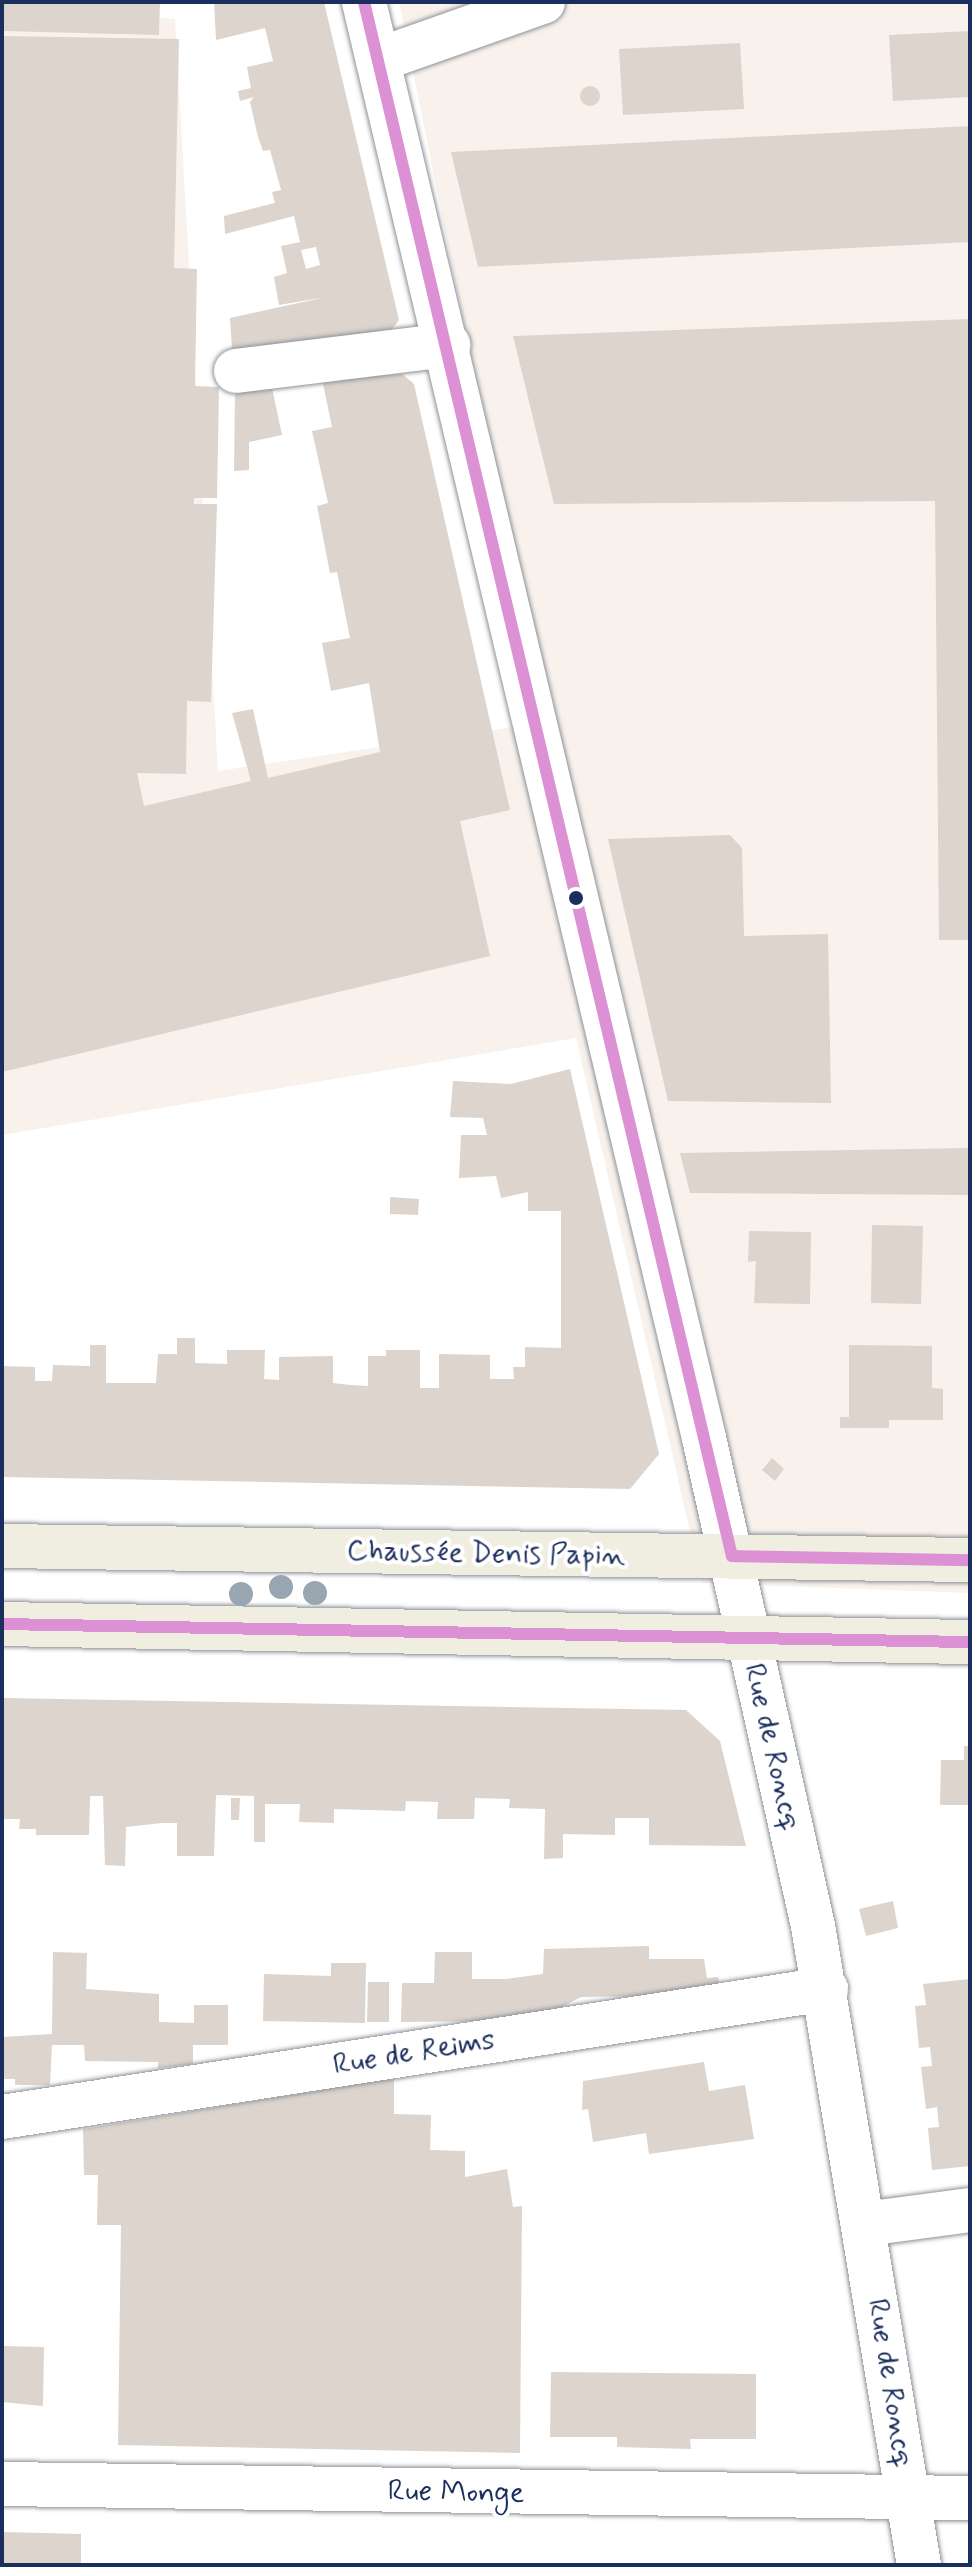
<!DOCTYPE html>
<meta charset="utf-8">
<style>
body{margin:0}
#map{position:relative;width:972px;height:2567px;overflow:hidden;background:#fff;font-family:Mynerve,sans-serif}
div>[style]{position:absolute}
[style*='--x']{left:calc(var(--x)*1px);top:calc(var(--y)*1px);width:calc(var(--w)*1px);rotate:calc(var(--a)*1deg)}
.built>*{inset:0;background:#f9f2ec}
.building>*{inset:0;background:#dcd4cd}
.round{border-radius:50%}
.roads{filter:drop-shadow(0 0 2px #8e929a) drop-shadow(0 0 2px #8e929a)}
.minor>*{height:44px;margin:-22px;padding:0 22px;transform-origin:22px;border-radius:22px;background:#fff}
.major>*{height:44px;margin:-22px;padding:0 22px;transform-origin:22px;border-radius:22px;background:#f0ede1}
.bus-1>*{height:12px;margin:-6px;padding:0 6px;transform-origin:6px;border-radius:6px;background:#dd91d5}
.trees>*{width:24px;height:24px;margin:-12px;border-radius:50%;background:#97a6b0}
.dots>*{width:22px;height:22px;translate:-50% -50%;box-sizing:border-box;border:4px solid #fff;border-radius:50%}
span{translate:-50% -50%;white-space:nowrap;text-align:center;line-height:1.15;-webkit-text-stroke:8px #fff;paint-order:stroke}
.street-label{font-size:30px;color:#1b2f5e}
.frame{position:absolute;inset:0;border:4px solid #1b2f5e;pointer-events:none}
</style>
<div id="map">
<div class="built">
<div style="clip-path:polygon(399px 2px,970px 2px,970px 1593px,702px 1583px,576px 1038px,2px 1135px,2px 8px,175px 19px,218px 771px,554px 721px,467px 340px)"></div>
</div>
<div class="building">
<div style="clip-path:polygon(2px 2px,160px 2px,159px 35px,2px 31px)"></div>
<div style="clip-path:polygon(evenodd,214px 2px,324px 2px,399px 320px,385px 339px,232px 349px,230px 318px,326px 297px,279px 305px,274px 277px,287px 273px,281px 246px,300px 242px,294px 216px,225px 234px,224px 216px,275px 203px,272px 192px,281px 190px,270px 150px,263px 151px,258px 137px,250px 102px,254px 97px,240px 101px,238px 91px,251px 88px,247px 67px,273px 61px,265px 28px,216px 40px,214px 2px,316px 247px,320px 265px,306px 269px,301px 250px,316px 247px)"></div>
<div style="clip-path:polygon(970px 31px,970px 97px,893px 101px,889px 35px)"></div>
<div style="clip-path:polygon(2px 36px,179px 39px,174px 268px,197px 269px,195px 386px,219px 387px,217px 498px,194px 498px,194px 504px,217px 504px,211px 702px,187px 701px,186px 774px,137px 773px,144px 806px,251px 781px,232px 713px,253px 709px,268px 778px,380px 752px,369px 683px,331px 691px,322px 643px,350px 638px,337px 572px,330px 573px,317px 506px,328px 503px,312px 431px,332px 427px,322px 379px,402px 374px,414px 384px,510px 810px,460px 821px,490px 956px,2px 1072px)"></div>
<div style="clip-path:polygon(740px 43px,744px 109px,623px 115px,619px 49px)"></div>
<div class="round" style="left:580px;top:86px;width:20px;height:20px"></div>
<div style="clip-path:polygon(970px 126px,970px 242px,478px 267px,451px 152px)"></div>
<div style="clip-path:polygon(970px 319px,970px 940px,939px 940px,935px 501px,554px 504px,513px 336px)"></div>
<div style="clip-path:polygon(271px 383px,282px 435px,249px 442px,249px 470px,234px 471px,235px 393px)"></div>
<div style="clip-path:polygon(730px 835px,742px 848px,744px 936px,828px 934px,831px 1103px,668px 1101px,608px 839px)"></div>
<div style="clip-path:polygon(570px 1069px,659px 1454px,630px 1489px,2px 1477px,2px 1366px,35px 1367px,35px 1381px,52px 1381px,53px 1365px,90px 1366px,90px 1345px,106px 1345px,106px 1383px,156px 1383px,158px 1354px,177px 1354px,177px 1338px,195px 1338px,195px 1363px,227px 1364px,227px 1350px,265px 1350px,264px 1379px,279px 1380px,279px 1357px,333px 1356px,333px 1383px,350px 1385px,368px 1386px,368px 1356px,386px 1356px,386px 1350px,420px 1350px,420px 1388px,439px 1388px,439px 1354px,490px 1355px,490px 1379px,514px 1379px,513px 1367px,525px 1367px,525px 1347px,561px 1348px,561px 1211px,528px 1211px,528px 1192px,501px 1198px,496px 1176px,459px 1178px,461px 1135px,487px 1135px,483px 1118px,450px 1117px,453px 1081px,511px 1084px)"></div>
<div style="clip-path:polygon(970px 1148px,970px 1195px,690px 1193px,680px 1153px)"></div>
<div style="clip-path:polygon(390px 1197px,419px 1199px,418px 1215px,390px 1214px)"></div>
<div style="clip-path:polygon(872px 1225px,923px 1226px,921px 1304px,871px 1303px)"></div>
<div style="clip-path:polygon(749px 1231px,811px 1232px,810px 1304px,754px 1303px,756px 1261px,748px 1262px)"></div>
<div style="clip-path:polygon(849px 1345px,932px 1346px,932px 1388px,943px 1389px,943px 1420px,889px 1420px,889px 1428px,840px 1428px,840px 1417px,849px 1417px)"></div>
<div style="clip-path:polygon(772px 1458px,784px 1469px,775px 1481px,762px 1470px)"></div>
<div style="clip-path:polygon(2px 1698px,686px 1710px,720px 1741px,746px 1846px,649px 1845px,649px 1818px,615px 1818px,615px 1835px,563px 1834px,563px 1858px,544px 1859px,545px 1809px,509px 1808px,510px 1799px,475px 1798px,474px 1819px,437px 1819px,438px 1802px,406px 1801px,405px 1811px,334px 1809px,334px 1823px,299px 1822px,300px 1804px,265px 1804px,265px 1842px,254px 1842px,254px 1796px,216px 1795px,214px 1856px,177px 1856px,177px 1823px,162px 1823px,126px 1827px,125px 1866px,105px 1865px,103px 1796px,90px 1796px,89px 1835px,36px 1835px,36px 1829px,19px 1829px,20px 1819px,2px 1819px)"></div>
<div style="clip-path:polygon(964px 1746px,970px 1746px,970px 1805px,940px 1805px,941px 1760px,964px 1760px)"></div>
<div style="clip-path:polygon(231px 1798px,240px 1798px,239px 1820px,231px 1820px)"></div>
<div style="clip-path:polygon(893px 1901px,898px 1928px,866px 1936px,859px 1909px)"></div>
<div style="clip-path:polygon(649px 1946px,649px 1959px,704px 1959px,707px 1978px,718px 1977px,722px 1995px,581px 1997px,554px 2011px,506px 2021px,401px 2022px,402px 1983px,434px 1983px,435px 1952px,472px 1952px,472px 1979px,507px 1979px,543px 1974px,544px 1949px)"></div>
<div style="clip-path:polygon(53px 1952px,87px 1953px,86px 1989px,159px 1994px,159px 2022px,194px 2023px,194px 2005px,228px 2005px,228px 2045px,193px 2045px,193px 2064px,158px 2068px,158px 2062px,85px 2061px,84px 2045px,52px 2045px,50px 2085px,15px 2085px,15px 2079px,2px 2079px,2px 2037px,52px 2034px)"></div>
<div style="clip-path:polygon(331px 1963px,366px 1963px,365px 2023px,263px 2021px,264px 1974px,331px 1976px)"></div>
<div style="clip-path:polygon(970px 1979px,970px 2166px,932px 2170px,928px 2128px,939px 2127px,937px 2107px,926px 2109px,921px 2067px,932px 2066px,930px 2047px,919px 2048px,915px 2006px,926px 2005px,923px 1984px)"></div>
<div style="clip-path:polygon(368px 1982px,389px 1982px,389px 2022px,367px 2022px)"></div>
<div style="clip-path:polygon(704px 2062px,709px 2091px,745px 2085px,754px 2139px,649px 2154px,646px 2133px,593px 2142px,588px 2109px,582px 2110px,583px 2081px)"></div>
<div style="clip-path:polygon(394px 2078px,394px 2114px,431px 2115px,430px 2150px,465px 2151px,465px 2177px,507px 2169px,513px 2207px,522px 2206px,520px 2453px,118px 2445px,121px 2225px,97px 2225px,98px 2175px,84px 2175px,83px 2129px)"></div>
<div style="clip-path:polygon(2px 2346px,44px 2347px,43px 2406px,2px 2402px)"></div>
<div style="clip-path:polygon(551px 2372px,756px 2374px,756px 2439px,690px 2439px,691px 2449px,617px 2447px,617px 2437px,550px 2437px)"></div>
<div style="clip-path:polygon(2px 2532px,81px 2534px,81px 2565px,2px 2565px)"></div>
</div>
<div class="roads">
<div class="minor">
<div style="--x:364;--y:2;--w:1476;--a:76.68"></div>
<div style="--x:704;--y:1438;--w:500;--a:77.41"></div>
<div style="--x:813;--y:1926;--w:648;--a:80.58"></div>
<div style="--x:378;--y:60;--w:175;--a:-19.4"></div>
<div style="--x:236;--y:371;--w:214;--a:-7"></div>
<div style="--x:2;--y:2117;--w:834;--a:-8.83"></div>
<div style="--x:865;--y:2224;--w:106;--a:-7.6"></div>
<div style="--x:2;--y:2484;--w:968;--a:0.83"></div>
</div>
<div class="major">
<div style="--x:2;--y:1546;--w:968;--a:0.83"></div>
<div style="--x:2;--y:1624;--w:968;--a:1.07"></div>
</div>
</div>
<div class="bus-1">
<div style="--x:364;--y:2;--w:1597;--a:76.68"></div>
<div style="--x:732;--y:1556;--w:238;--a:1"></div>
<div style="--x:2;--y:1624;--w:968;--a:1.07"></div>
</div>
<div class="trees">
<div style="left:281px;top:1587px"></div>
<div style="left:315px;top:1593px"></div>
<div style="left:241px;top:1594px"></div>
</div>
<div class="dots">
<div style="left:576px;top:898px;background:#1b2f5e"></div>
</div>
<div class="street-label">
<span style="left:486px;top:1554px;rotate:1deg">Chaussée Denis Papin</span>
<span style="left:772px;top:1747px;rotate:77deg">Rue de Roncq</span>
<span style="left:414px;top:2053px;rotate:-9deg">Rue de Reims</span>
<span style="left:890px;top:2383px;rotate:81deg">Rue de Roncq</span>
<span style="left:456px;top:2493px;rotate:1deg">Rue Monge</span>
</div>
<div class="frame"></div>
</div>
